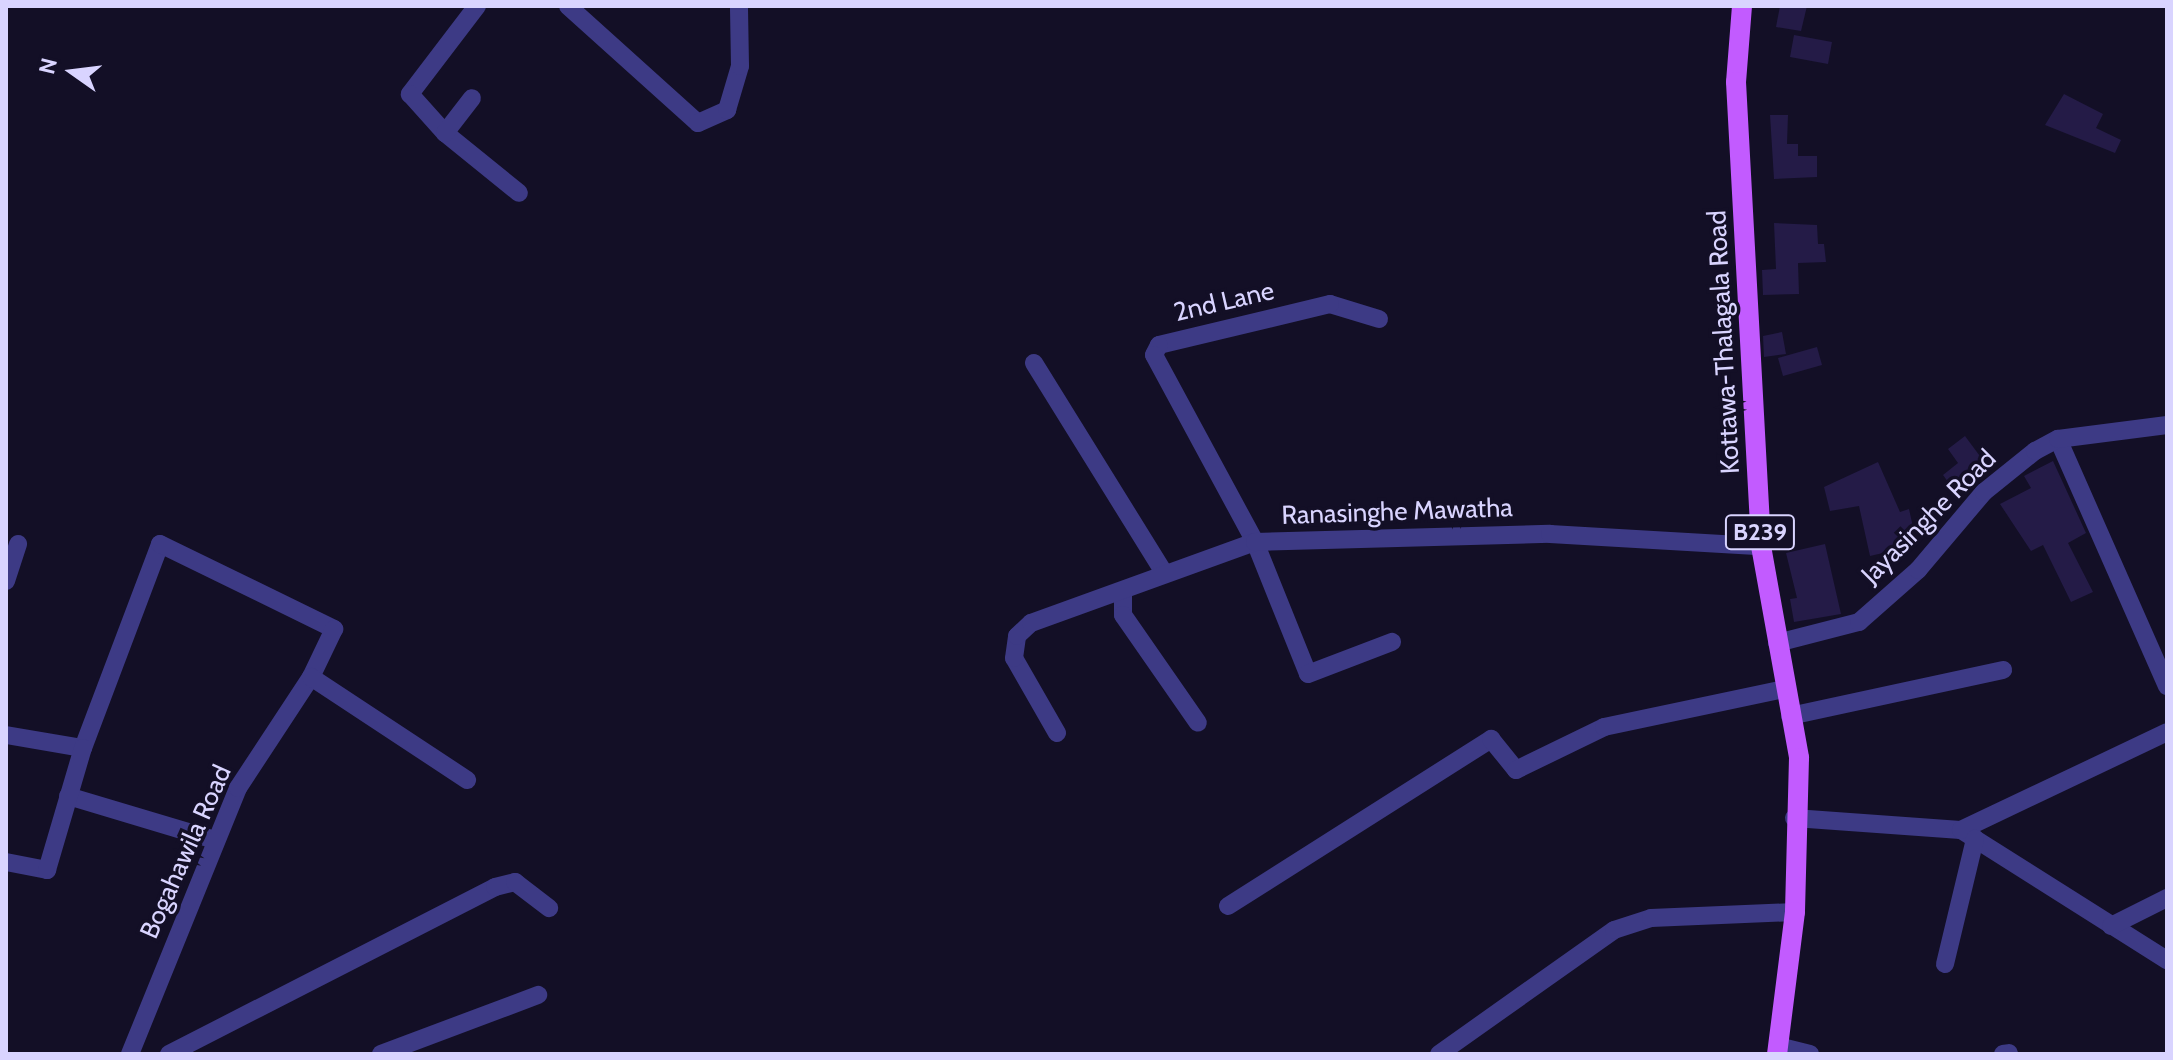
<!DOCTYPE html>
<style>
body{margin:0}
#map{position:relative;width:2173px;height:1060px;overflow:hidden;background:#130f26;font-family:Cabin,sans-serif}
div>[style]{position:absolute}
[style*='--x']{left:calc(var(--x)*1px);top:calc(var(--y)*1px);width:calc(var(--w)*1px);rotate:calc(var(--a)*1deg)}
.building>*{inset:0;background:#241b47}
.street>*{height:18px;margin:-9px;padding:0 9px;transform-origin:9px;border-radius:9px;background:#3d3a85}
.primary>*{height:20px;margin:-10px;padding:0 10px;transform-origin:10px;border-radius:10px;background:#c25bff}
span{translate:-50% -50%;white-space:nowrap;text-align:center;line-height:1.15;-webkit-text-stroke:7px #130f26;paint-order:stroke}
.shield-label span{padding:2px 6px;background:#130f26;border:2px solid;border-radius:6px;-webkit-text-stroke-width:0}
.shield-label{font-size:24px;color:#d9d4ff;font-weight:700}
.street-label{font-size:26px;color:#d9d4ff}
.frame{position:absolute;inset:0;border:8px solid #d9d4ff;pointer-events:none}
.north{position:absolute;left:32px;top:32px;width:80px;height:80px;-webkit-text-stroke:6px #130f26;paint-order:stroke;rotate:284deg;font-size:22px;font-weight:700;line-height:32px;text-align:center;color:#d9d4ff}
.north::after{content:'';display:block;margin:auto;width:28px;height:36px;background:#d9d4ff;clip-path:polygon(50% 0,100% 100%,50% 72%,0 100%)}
</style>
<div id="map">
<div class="building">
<div style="clip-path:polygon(1780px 6px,1807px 6px,1801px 31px,1776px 27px)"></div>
<div style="clip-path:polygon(1794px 35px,1832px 42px,1828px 64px,1790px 57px)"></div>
<div style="clip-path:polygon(2064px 94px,2103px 114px,2096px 128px,2121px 140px,2115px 153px,2045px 125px)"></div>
<div style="clip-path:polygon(1770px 115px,1788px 115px,1787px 144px,1798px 144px,1798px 156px,1817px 156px,1817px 177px,1774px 179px)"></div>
<div style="clip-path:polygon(1774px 223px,1817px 225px,1818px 244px,1824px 244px,1826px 262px,1798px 263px,1799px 294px,1763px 295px,1762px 270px,1776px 269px)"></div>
<div style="clip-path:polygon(1782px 332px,1786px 354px,1764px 357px,1763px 336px)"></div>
<div style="clip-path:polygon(1817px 347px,1822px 365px,1783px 376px,1778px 358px)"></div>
<div style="clip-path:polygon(1965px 436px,1988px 467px,1951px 486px,1943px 475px,1958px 463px,1948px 449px)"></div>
<div style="clip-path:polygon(2053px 461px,2086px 533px,2068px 543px,2093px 592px,2071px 602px,2043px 545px,2031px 551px,2000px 504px,2031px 488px,2024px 476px)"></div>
<div style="clip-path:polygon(1878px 462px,1900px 512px,1909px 509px,1917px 545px,1870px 556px,1859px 506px,1830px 511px,1824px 487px)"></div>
<div style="clip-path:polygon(1825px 544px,1841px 614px,1794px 622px,1790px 599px,1797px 598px,1786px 553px)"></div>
</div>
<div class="street">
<div style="--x:477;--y:6;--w:111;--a:127.3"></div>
<div style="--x:410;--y:94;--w:52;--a:48.1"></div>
<div style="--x:445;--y:133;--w:95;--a:39"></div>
<div style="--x:568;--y:6;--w:175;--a:42"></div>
<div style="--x:698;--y:123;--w:32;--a:-24"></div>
<div style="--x:727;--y:110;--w:46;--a:-73.5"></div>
<div style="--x:740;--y:66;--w:60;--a:-91"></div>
<div style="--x:445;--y:133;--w:44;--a:-52.4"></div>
<div style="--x:1379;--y:319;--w:51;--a:-163"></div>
<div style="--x:1330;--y:304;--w:176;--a:166.5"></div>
<div style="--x:1159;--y:345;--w:11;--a:117"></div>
<div style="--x:1154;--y:355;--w:213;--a:61.6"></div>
<div style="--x:1255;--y:542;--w:142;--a:68.1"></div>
<div style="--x:1308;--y:674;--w:90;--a:-20.9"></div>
<div style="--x:1034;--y:363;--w:248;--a:58.2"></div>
<div style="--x:2058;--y:439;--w:270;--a:66.2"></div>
<div style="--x:6;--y:581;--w:39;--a:-72"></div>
<div style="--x:1123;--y:591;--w:24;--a:90"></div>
<div style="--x:1123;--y:615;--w:131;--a:55.2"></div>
<div style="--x:1777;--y:643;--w:85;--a:-14.4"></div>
<div style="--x:1859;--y:622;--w:79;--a:-41.4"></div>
<div style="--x:1918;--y:570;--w:102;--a:-49.8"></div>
<div style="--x:1984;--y:492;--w:65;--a:-38.8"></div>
<div style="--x:2035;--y:451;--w:26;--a:-28"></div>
<div style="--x:2058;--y:439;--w:110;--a:-7.3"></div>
<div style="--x:1790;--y:716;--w:218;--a:-12.2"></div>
<div style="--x:1057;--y:733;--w:86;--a:-119.8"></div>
<div style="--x:1014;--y:658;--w:22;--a:-82"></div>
<div style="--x:1017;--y:636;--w:19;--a:-43"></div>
<div style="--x:1031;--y:623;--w:238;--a:-19.9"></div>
<div style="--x:1255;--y:542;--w:295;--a:-1.6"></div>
<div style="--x:1550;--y:534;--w:211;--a:3.3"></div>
<div style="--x:6;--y:735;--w:78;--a:9.6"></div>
<div style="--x:83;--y:748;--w:218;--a:-69.3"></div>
<div style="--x:160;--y:544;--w:194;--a:26"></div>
<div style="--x:334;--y:629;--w:53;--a:115.6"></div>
<div style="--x:68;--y:796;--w:153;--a:16.7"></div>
<div style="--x:1794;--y:818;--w:167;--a:4.1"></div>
<div style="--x:1961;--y:830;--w:244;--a:32.3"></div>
<div style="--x:1961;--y:830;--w:228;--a:-25.4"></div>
<div style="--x:6;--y:862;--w:42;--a:11"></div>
<div style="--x:47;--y:870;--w:127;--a:-73.6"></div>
<div style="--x:1228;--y:906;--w:312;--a:-32.4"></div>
<div style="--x:1491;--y:739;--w:40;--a:51"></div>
<div style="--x:1516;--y:770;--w:98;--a:-26"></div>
<div style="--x:1604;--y:727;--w:184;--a:-11.9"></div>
<div style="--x:2111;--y:926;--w:63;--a:-26.6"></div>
<div style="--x:1945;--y:964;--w:129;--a:-76.5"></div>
<div style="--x:1778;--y:1046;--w:33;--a:14"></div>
<div style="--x:130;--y:1054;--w:287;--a:-67.9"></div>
<div style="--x:238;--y:788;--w:133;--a:-56.7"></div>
<div style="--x:311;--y:677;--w:187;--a:33.4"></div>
<div style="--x:169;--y:1054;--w:366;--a:-27.1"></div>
<div style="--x:495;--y:887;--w:21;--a:-14"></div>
<div style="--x:515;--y:882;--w:43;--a:37.4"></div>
<div style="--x:381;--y:1054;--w:168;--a:-20.6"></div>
<div style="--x:1439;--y:1054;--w:214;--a:-35.3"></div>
<div style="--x:1614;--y:930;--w:39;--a:-18"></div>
<div style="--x:1651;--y:918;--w:144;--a:-2.4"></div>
<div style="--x:2003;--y:1054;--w:6;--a:-9"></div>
</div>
<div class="primary">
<div style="--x:1742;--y:6;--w:76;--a:94.5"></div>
<div style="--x:1736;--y:82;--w:465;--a:86.9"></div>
<div style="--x:1761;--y:546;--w:215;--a:79.8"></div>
<div style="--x:1799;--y:758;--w:154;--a:91.5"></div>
<div style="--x:1795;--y:912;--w:143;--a:97.2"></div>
</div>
<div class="shield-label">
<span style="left:1760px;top:532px">B239</span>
</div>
<div class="street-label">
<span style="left:1224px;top:302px;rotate:-13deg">2nd Lane</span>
<span style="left:1724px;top:342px;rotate:-93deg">Kottawa-Thalagala Road</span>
<span style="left:1397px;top:512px;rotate:-2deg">Ranasinghe Mawatha</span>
<span style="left:1929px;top:517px;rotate:-45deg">Jayasinghe Road</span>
<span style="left:186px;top:852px;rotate:-66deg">Bogahawila Road</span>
</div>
<div class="frame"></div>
<div class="north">N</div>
</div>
